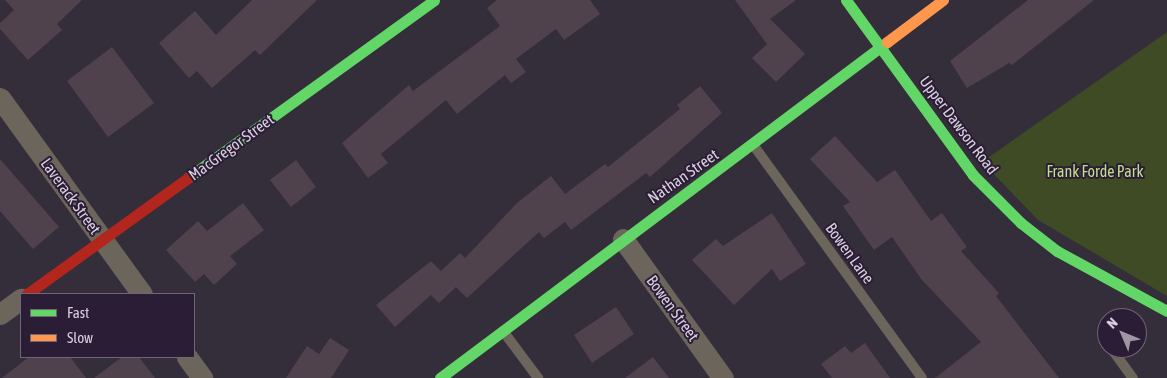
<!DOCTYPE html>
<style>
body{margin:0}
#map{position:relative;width:1167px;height:378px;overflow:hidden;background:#342d3a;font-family:"Asap Condensed",sans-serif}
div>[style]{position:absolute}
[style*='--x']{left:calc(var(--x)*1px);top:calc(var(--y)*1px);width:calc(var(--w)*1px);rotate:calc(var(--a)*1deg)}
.green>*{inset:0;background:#3f4b24}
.building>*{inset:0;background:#50424c}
.lane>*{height:10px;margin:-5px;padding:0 5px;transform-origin:5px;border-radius:5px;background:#6c655b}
.street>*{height:21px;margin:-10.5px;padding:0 10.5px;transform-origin:10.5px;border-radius:10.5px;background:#6c655b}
.fast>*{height:11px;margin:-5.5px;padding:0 5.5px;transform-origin:5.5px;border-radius:5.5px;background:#63d668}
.slow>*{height:11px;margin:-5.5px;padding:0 5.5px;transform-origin:5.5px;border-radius:5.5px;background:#ff974d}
.jam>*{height:11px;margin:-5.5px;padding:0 5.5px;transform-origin:5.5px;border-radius:5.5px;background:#b3261e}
span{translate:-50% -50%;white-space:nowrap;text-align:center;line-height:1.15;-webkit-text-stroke:4px #2b1d35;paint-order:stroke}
.street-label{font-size:16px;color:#d9d0e0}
.park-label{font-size:16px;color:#c2df8e}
.legend{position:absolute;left:20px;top:293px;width:175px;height:65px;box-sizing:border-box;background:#2b1d35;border:1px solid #716579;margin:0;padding:6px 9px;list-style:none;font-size:15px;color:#d9d0e0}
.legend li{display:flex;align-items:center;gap:10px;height:25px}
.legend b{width:25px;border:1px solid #716579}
.north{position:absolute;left:1097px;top:308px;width:50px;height:50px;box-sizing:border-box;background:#2b1d35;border:1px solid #716579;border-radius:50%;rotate:315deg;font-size:14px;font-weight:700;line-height:20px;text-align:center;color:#d9d0e0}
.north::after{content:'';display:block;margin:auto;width:18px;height:22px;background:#9f97a6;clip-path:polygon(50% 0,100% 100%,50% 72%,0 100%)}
</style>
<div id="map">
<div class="green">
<div style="clip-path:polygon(1167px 32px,1167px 296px,1038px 220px,982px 162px)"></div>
</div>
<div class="building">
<div style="clip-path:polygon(5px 0,82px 0,57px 24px,62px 30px,28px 60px,0 29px,0 23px,14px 10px)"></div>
<div style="clip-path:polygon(252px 0,317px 0,260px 55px,255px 50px,212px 88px,197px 71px,189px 78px,159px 43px,195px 11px,216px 35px)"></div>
<div style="clip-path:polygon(497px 0,590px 0,600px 14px,564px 40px,556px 29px,516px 59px,526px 72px,511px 83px,505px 75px,457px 114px,446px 100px,381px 154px,388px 163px,368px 178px,342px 143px,409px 85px,413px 91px,500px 26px,487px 8px)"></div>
<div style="clip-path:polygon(735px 0,796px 0,770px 19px,805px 54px,776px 82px,752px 58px,767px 44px)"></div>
<div style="clip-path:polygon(1028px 0,1094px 0,1012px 65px,1009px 63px,967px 88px,950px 61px)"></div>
<div style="clip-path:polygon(112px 47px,154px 103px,108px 137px,67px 81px)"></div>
<div style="clip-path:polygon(700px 86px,722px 113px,650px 177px,646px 173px,571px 230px,565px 222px,544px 238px,539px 232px,467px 298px,456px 287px,439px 303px,431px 295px,395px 327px,376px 305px,431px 261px,441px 271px,460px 253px,465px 258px,517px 203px,551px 176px,565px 194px,605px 164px,608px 167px,680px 109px,677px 105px)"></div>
<div style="clip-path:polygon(835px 136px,877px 182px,895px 170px,931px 221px,942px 213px,967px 247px,961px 251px,999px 293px,996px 296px,1059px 378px,935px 378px,981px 342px,922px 280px,892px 237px,874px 250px,843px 206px,850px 202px,810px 159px)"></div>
<div style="clip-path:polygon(0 159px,59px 227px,33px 249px,0 211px)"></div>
<div style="clip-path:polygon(296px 160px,316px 187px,291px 207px,270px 180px)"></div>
<div style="clip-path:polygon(243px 203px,264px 230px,230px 256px,237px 264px,214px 285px,204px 274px,195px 282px,166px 250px,198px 221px,207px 231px)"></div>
<div style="clip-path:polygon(772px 213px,806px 264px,780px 281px,772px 269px,734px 305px,692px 260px,716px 239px,723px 246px)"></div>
<div style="clip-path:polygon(616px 307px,634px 334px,592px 363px,574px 335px)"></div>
<div style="clip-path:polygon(330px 338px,349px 350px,331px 378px,286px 378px,307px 346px,319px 354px)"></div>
<div style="clip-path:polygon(865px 343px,890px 378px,832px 378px,821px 364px,845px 346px,851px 353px)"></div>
<div style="clip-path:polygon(29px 357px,70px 357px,86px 378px,2px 378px)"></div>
<div style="clip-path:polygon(122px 357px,139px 357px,155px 378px,94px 378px)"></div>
<div style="clip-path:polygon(653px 357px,669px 378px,625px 378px)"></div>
</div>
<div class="lane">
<div style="--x:754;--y:146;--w:286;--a:54.1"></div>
<div style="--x:503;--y:331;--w:59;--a:53.3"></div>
<div style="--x:1111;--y:348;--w:37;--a:54"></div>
</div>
<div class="street">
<div style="--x:0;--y:98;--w:242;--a:54.1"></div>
<div style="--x:623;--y:239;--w:171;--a:54.3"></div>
<div style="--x:0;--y:314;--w:26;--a:-36"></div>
<div style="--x:187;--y:357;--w:26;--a:54"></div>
</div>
<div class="fast">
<div style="--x:846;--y:0;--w:216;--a:54"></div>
<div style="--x:973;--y:175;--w:68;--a:45"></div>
<div style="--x:1021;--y:223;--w:46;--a:37.9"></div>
<div style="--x:1057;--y:251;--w:125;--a:28.6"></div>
<div style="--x:189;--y:177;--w:302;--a:-35.8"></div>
<div style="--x:440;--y:378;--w:559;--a:-36.93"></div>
</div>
<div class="slow">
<div style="--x:887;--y:42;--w:70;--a:-36.9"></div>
</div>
<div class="jam">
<div style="--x:27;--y:294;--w:200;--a:-35.8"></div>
</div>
<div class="street-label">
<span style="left:959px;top:125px;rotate:53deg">Upper Dawson Road</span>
<span style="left:231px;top:147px;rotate:-36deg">MacGregor Street</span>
<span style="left:683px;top:176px;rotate:-35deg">Nathan Street</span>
<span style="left:71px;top:196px;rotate:54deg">Laverack Street</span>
<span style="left:850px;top:253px;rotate:54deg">Bowen Lane</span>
<span style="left:673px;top:308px;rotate:54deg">Bowen Street</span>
</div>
<div class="park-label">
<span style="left:1095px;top:171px">Frank Forde Park</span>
</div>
<ul class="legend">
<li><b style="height:6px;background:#63d668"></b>Fast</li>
<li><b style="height:6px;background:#ff974d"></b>Slow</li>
</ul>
<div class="north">N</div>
</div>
